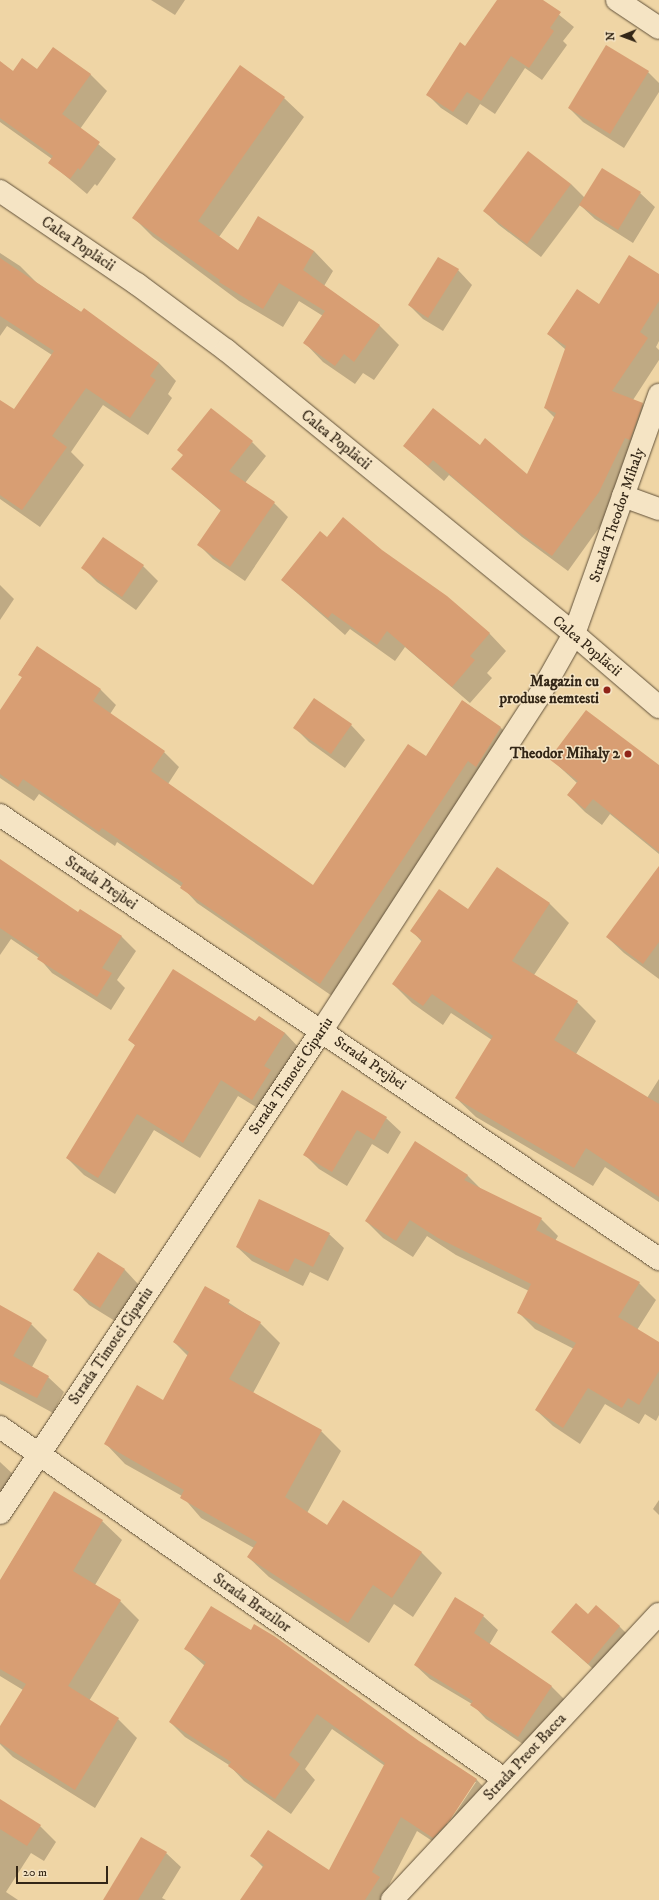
<!DOCTYPE html>
<meta charset="utf-8">
<style>
body{margin:0}
#map{position:relative;width:659px;height:1900px;overflow:hidden;background:#efd5a5;font-family:"IM FELL DW Pica",serif}
div>[style]{position:absolute}
[style*='--x']{left:calc(var(--x)*1px);top:calc(var(--y)*1px);width:calc(var(--w)*1px);rotate:calc(var(--a)*1deg)}
.shadow>*{inset:0;background:#0003}
.building>*{inset:0;background:#d89e73}
.roads{filter:drop-shadow(0 0 1px #62523a) drop-shadow(0 0 1px #62523a)}
.minor>*{height:22px;margin:-11px;padding:0 11px;transform-origin:11px;border-radius:11px;background:#f5e4c4}
.secondary>*{height:22px;margin:-11px;padding:0 11px;transform-origin:11px;border-radius:11px;background:#f5e4c4}
.dots>*{width:11px;height:11px;translate:-50% -50%;box-sizing:border-box;border:2px solid #f5e4c4;border-radius:50%}
span{translate:-50% -50%;white-space:nowrap;text-align:center;line-height:1.15;-webkit-text-stroke:3px #f5e4c4;paint-order:stroke}
.street-label{font-size:15px;color:#332616}
.poi-label{font-size:15px;color:#332616;font-weight:700}
.right{translate:-100% -50%;text-align:right}
.north{position:absolute;left:603px;top:16px;width:40px;height:40px;-webkit-text-stroke:3px #f5e4c4;paint-order:stroke;rotate:269deg;font-size:11px;font-weight:700;line-height:16px;text-align:center;color:#332616}
.north::after{content:'';display:block;margin:auto;width:14px;height:18px;background:#332616;clip-path:polygon(50% 0,100% 100%,50% 72%,0 100%)}
.scale{position:absolute;left:16px;top:1866px;width:92px;height:18px;box-sizing:border-box;border:2px solid #332616;border-top:0;padding-left:5px;font-size:12px;line-height:14px;white-space:nowrap;color:#332616;-webkit-text-stroke:3px #f5e4c4;paint-order:stroke}
</style>
<div id="map">
<div class="shadow">
<div style="clip-path:polygon(151px 0,185px 0,175px 15px)"></div>
<div style="clip-path:polygon(509px 0,541px 0,574px 27px,563px 41px,567px 45px,542px 80px,525px 68px,495px 114px,480px 104px,467px 125px,441px 108px,427px 94px)"></div>
<div style="clip-path:polygon(0 62px,14px 72px,38px 70px,90px 74px,107px 91px,80px 129px,116px 159px,97px 186px,95px 184px,87px 194px,49px 162px,52px 159px,0 122px)"></div>
<div style="clip-path:polygon(240px 67px,284px 98px,304px 117px,219px 237px,238px 251px,314px 251px,333px 271px,324px 286px,380px 326px,399px 345px,374px 380px,363px 373px,355px 384px,323px 362px,304px 342px,323px 316px,299px 301px,283px 327px,239px 301px,153px 237px,134px 218px)"></div>
<div style="clip-path:polygon(648px 72px,659px 83px,659px 92px,624px 148px,583px 122px,569px 108px)"></div>
<div style="clip-path:polygon(602px 170px,640px 193px,655px 207px,633px 243px,595px 219px,580px 205px,541px 257px,499px 225px,484px 211px,571px 184px,585px 198px)"></div>
<div style="clip-path:polygon(0 253px,20px 266px,37px 283px,159px 363px,176px 381px,168px 394px,172px 398px,148px 435px,103px 405px,71px 452px,84px 465px,40px 527px,0 499px,0 414px,14px 411px,52px 355px,7px 326px,0 336px)"></div>
<div style="clip-path:polygon(458px 270px,472px 285px,443px 331px,423px 319px,409px 305px)"></div>
<div style="clip-path:polygon(659px 275px,659px 341px,656px 347px,659px 350px,659px 360px,633px 400px,642px 404px,658px 419px,614px 507px,568px 571px,522px 537px,449px 475px,444px 481px,404px 446px,480px 446px,527px 476px,555px 418px,545px 408px,566px 350px,548px 334px)"></div>
<div style="clip-path:polygon(252px 442px,266px 456px,245px 483px,274px 503px,288px 517px,245px 581px,213px 559px,199px 545px,221px 511px,173px 469px)"></div>
<div style="clip-path:polygon(103px 538px,143px 566px,158px 581px,136px 610px,97px 582px,83px 568px)"></div>
<div style="clip-path:polygon(382px 551px,489px 633px,506px 651px,487px 673px,492px 678px,470px 703px,405px 647px,395px 661px,350px 629px,345px 635px,282px 580px)"></div>
<div style="clip-path:polygon(0 585px,14px 599px,0 620px)"></div>
<div style="clip-path:polygon(37px 647px,101px 690px,116px 705px,110px 714px,164px 752px,179px 767px,168px 784px,314px 887px,426px 757px,463px 701px,501px 728px,516px 743px,335px 998px,197px 903px,182px 887px,117px 842px,115px 846px,39px 794px,34px 801px,0 778px,0 712px,23px 678px,19px 674px)"></div>
<div style="clip-path:polygon(351px 725px,365px 740px,345px 768px,309px 742px,295px 728px)"></div>
<div style="clip-path:polygon(551px 759px,659px 768px,659px 854px,610px 814px,602px 825px,585px 812px,568px 795px,577px 783px)"></div>
<div style="clip-path:polygon(0 867px,79px 913px,80px 910px,122px 937px,136px 951px,117px 980px,125px 988px,111px 1010px,52px 973px,39px 958px,11px 939px,0 955px)"></div>
<div style="clip-path:polygon(659px 867px,659px 979px,624px 953px,607px 937px)"></div>
<div style="clip-path:polygon(497px 868px,550px 904px,569px 923px,534px 975px,577px 1002px,596px 1021px,576px 1054px,647px 1098px,659px 1079px,659px 1202px,605px 1167px,593px 1186px,476px 1117px,456px 1098px,492px 1040px,451px 1013px,443px 1025px,412px 1003px,393px 984px,422px 942px,412px 931px,469px 911px)"></div>
<div style="clip-path:polygon(259px 1017px,285px 1033px,301px 1050px,269px 1115px,238px 1096px,200px 1158px,154px 1130px,115px 1194px,84px 1175px,67px 1158px,136px 1046px,130px 1040px,255px 1023px)"></div>
<div style="clip-path:polygon(342px 1092px,386px 1118px,401px 1132px,388px 1154px,372px 1144px,347px 1186px,319px 1169px,305px 1155px)"></div>
<div style="clip-path:polygon(467px 1175px,481px 1189px,541px 1219px,558px 1236px,555px 1241px,639px 1283px,656px 1300px,637px 1330px,659px 1343px,659px 1415px,656px 1421px,645px 1414px,639px 1424px,605px 1404px,580px 1444px,553px 1426px,536px 1410px,574px 1349px,535px 1329px,518px 1312px,529px 1291px,456px 1255px,427px 1236px,413px 1257px,383px 1238px,366px 1221px)"></div>
<div style="clip-path:polygon(329px 1234px,344px 1248px,328px 1281px,310px 1272px,303px 1286px,252px 1261px,237px 1247px)"></div>
<div style="clip-path:polygon(99px 1253px,125px 1270px,139px 1285px,115px 1321px,89px 1305px,75px 1290px)"></div>
<div style="clip-path:polygon(205px 1287px,260px 1323px,280px 1343px,253px 1393px,321px 1431px,341px 1451px,307px 1513px,328px 1526px,343px 1502px,422px 1553px,442px 1573px,413px 1617px,394px 1604px,369px 1643px,269px 1577px,248px 1557px,254px 1548px,201px 1518px,182px 1496px,125px 1464px,105px 1443px,163px 1402px,188px 1356px,174px 1342px)"></div>
<div style="clip-path:polygon(0 1320px,31px 1324px,47px 1340px,32px 1367px,48px 1377px,64px 1392px,53px 1413px,0 1384px)"></div>
<div style="clip-path:polygon(0 1462px,15px 1476px,0 1500px)"></div>
<div style="clip-path:polygon(54px 1492px,102px 1521px,122px 1540px,95px 1585px,120px 1601px,139px 1620px,89px 1701px,118px 1719px,137px 1738px,95px 1808px,13px 1757px,0 1744px,0 1728px,23px 1690px,0 1676px,0 1581px)"></div>
<div style="clip-path:polygon(659px 1500px,659px 1515px,653px 1509px)"></div>
<div style="clip-path:polygon(455px 1599px,483px 1616px,498px 1630px,489px 1645px,552px 1687px,566px 1701px,533px 1751px,486px 1719px,472px 1704px,430px 1679px,415px 1665px)"></div>
<div style="clip-path:polygon(588px 1615px,619px 1626px,634px 1641px,602px 1677px,552px 1632px)"></div>
<div style="clip-path:polygon(evenodd,186px 1649px,418px 1742px,476px 1779px,491px 1795px,449px 1852px,417px 1831px,388px 1887px,395px 1893px,390px 1900px,241px 1900px,264px 1868px,252px 1856px,329px 1871px,385px 1766px,332px 1729px,305px 1769px,315px 1780px,291px 1814px,244px 1781px,229px 1765px,185px 1737px,170px 1722px,205px 1666px,186px 1649px,474px 1782px,476px 1782px,448px 1824px,446px 1823px,474px 1782px)"></div>
<div style="clip-path:polygon(0 1801px,40px 1826px,56px 1842px,44px 1861px,31px 1853px,6px 1892px,18px 1900px,0 1900px)"></div>
<div style="clip-path:polygon(166px 1853px,181px 1867px,162px 1898px,166px 1900px,115px 1900px)"></div>
</div>
<div class="building">
<div style="clip-path:polygon(497px 0,543px 0,561px 12px,550px 28px,554px 31px,529px 68px,511px 56px,481px 101px,467px 92px,453px 112px,426px 95px,460px 42px,465px 46px)"></div>
<div style="clip-path:polygon(606px 45px,649px 71px,610px 134px,568px 108px)"></div>
<div style="clip-path:polygon(53px 47px,91px 74px,62px 114px,100px 142px,80px 170px,78px 168px,70px 179px,48px 163px,53px 156px,0 118px,0 61px,13px 71px,22px 58px,37px 69px)"></div>
<div style="clip-path:polygon(240px 65px,285px 97px,198px 221px,238px 250px,258px 216px,314px 251px,303px 270px,380px 325px,354px 362px,344px 354px,335px 366px,303px 343px,325px 311px,279px 283px,263px 309px,219px 282px,220px 280px,132px 218px)"></div>
<div style="clip-path:polygon(528px 151px,571px 184px,527px 244px,483px 211px)"></div>
<div style="clip-path:polygon(602px 168px,641px 192px,618px 230px,579px 205px)"></div>
<div style="clip-path:polygon(629px 255px,659px 274px,659px 301px,640px 332px,648px 338px,612px 391px,643px 403px,630px 440px,625px 438px,599px 492px,552px 556px,505px 522px,433px 460px,428px 466px,403px 446px,433px 408px,480px 445px,485px 438px,527px 474px,556px 413px,544px 408px,566px 346px,547px 334px,577px 289px,599px 304px)"></div>
<div style="clip-path:polygon(438px 257px,459px 269px,428px 318px,408px 305px)"></div>
<div style="clip-path:polygon(0 258px,81px 312px,84px 308px,159px 363px,150px 376px,156px 380px,130px 418px,86px 388px,52px 436px,67px 447px,22px 510px,0 495px,0 400px,14px 409px,54px 351px,0 316px)"></div>
<div style="clip-path:polygon(211px 408px,253px 441px,229px 471px,275px 502px,230px 567px,197px 545px,221px 510px,171px 469px,183px 455px,177px 450px)"></div>
<div style="clip-path:polygon(343px 517px,382px 550px,447px 596px,490px 633px,470px 656px,475px 660px,452px 687px,387px 631px,377px 645px,332px 613px,328px 618px,281px 580px,320px 531px,327px 537px)"></div>
<div style="clip-path:polygon(103px 537px,144px 565px,122px 597px,81px 568px)"></div>
<div style="clip-path:polygon(37px 646px,101px 689px,93px 701px,165px 751px,151px 771px,313px 885px,408px 744px,426px 756px,462px 700px,501px 727px,476px 767px,468px 761px,320px 984px,180px 888px,183px 883px,102px 828px,99px 832px,23px 779px,18px 787px,0 774px,0 710px,22px 677px,18px 675px)"></div>
<div style="clip-path:polygon(314px 698px,352px 724px,331px 754px,293px 728px)"></div>
<div style="clip-path:polygon(586px 710px,659px 765px,659px 852px,593px 799px,585px 809px,567px 795px,578px 781px,549px 759px)"></div>
<div style="clip-path:polygon(0 859px,78px 912px,80px 909px,122px 936px,102px 968px,112px 973px,97px 997px,37px 959px,40px 955px,0 928px)"></div>
<div style="clip-path:polygon(659px 866px,659px 942px,643px 964px,606px 937px)"></div>
<div style="clip-path:polygon(497px 867px,550px 903px,512px 961px,578px 1001px,554px 1040px,659px 1104px,659px 1197px,586px 1148px,574px 1168px,455px 1098px,493px 1036px,432px 994px,423px 1006px,392px 984px,422px 940px,410px 931px,439px 889px,468px 909px)"></div>
<div style="clip-path:polygon(173px 969px,255px 1021px,259px 1016px,285px 1033px,264px 1066px,271px 1070px,252px 1100px,221px 1080px,183px 1143px,137px 1114px,98px 1178px,66px 1158px,135px 1045px,128px 1040px)"></div>
<div style="clip-path:polygon(342px 1090px,387px 1117px,374px 1140px,357px 1130px,332px 1172px,303px 1155px)"></div>
<div style="clip-path:polygon(415px 1141px,468px 1175px,464px 1180px,542px 1218px,536px 1230px,640px 1282px,618px 1317px,659px 1342px,659px 1371px,639px 1405px,628px 1398px,622px 1408px,588px 1388px,563px 1428px,535px 1410px,576px 1343px,517px 1313px,531px 1284px,438px 1238px,410px 1220px,396px 1241px,365px 1221px)"></div>
<div style="clip-path:polygon(259px 1199px,330px 1233px,313px 1267px,295px 1258px,288px 1272px,236px 1247px)"></div>
<div style="clip-path:polygon(98px 1252px,125px 1269px,100px 1308px,73px 1290px)"></div>
<div style="clip-path:polygon(205px 1286px,230px 1300px,228px 1304px,261px 1322px,229px 1379px,322px 1430px,285px 1497px,327px 1525px,343px 1500px,422px 1552px,392px 1598px,373px 1585px,348px 1623px,247px 1557px,257px 1542px,180px 1498px,184px 1490px,104px 1444px,137px 1385px,163px 1400px,189px 1352px,173px 1342px)"></div>
<div style="clip-path:polygon(0 1305px,32px 1323px,13px 1356px,49px 1376px,37px 1398px,0 1380px)"></div>
<div style="clip-path:polygon(54px 1491px,103px 1520px,73px 1571px,121px 1600px,68px 1686px,119px 1718px,75px 1790px,0 1743px,0 1726px,26px 1684px,0 1669px,0 1580px)"></div>
<div style="clip-path:polygon(455px 1597px,484px 1615px,474px 1633px,552px 1686px,518px 1737px,470px 1705px,473px 1701px,414px 1665px)"></div>
<div style="clip-path:polygon(576px 1603px,588px 1614px,596px 1605px,620px 1626px,588px 1664px,551px 1632px)"></div>
<div style="clip-path:polygon(211px 1606px,251px 1630px,254px 1624px,274px 1636px,419px 1741px,477px 1779px,450px 1820px,433px 1838px,401px 1817px,372px 1872px,380px 1877px,365px 1900px,240px 1900px,264px 1865px,250px 1856px,268px 1830px,329px 1870px,385px 1763px,317px 1714px,289px 1755px,300px 1764px,275px 1799px,228px 1766px,231px 1762px,169px 1722px,206px 1662px,184px 1649px)"></div>
<div style="clip-path:polygon(0 1799px,41px 1825px,27px 1846px,0 1829px)"></div>
<div style="clip-path:polygon(141px 1837px,167px 1852px,138px 1900px,103px 1900px)"></div>
</div>
<div class="roads">
<div class="minor">
<div style="--x:617;--y:0;--w:50;--a:33.7"></div>
<div style="--x:623;--y:496;--w:38;--a:20"></div>
<div style="--x:0;--y:815;--w:795;--a:33.97"></div>
<div style="--x:0;--y:1427;--w:615;--a:34.93"></div>
<div style="--x:0;--y:1513;--w:580;--a:-56.31"></div>
<div style="--x:322;--y:1030;--w:398;--a:-57"></div>
<div style="--x:539;--y:696;--w:71;--a:-60.6"></div>
<div style="--x:574;--y:634;--w:254;--a:-70.4"></div>
<div style="--x:392;--y:1900;--w:391;--a:-47"></div>
</div>
<div class="secondary">
<div style="--x:0;--y:191;--w:166;--a:34.2"></div>
<div style="--x:137;--y:284;--w:111;--a:36.6"></div>
<div style="--x:226;--y:350;--w:449;--a:39.2"></div>
<div style="--x:574;--y:634;--w:112;--a:40.7"></div>
</div>
</div>
<div class="dots">
<div style="left:607px;top:690px;background:#8f2418"></div>
<div style="left:628px;top:754px;background:#8f2418"></div>
</div>
<div class="street-label">
<span style="left:78px;top:244px;rotate:34deg">Calea Poplăcii</span>
<span style="left:336px;top:440px;rotate:39deg">Calea Poplăcii</span>
<span style="left:617px;top:515px;rotate:-71deg">Strada Theodor Mihaly</span>
<span style="left:587px;top:646px;rotate:40deg">Calea Poplăcii</span>
<span style="left:101px;top:883px;rotate:34deg">Strada Prejbei</span>
<span style="left:370px;top:1063px;rotate:34deg">Strada Prejbei</span>
<span style="left:291px;top:1076px;rotate:-56deg">Strada Timotei Cipariu</span>
<span style="left:111px;top:1346px;rotate:-56deg">Strada Timotei Cipariu</span>
<span style="left:252px;top:1603px;rotate:35deg">Strada Brazilor</span>
<span style="left:525px;top:1757px;rotate:-47deg">Strada Preot Bacca</span>
</div>
<div class="poi-label">
<span class="right" style="left:599px;top:690px">Magazin cu<br>produse nemtesti</span>
<span class="right" style="left:620px;top:754px">Theodor Mihaly 2</span>
</div>
<div class="north">N</div>
<div class="scale">20 m</div>
</div>
